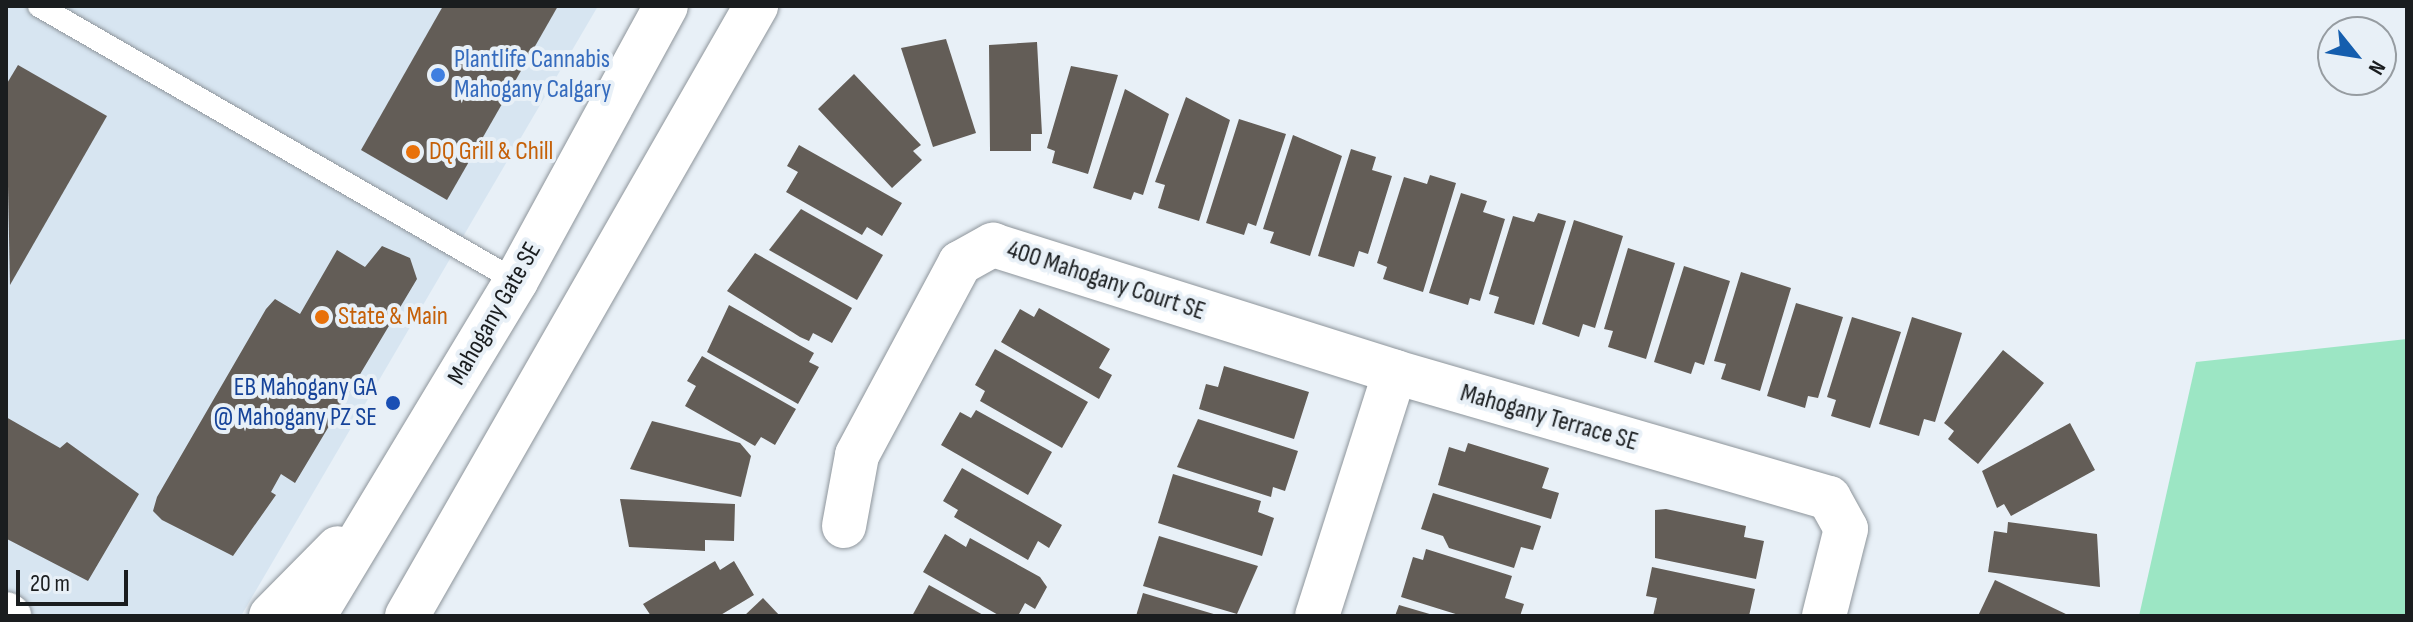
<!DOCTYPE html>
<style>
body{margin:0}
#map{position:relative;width:2413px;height:622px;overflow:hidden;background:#e8f0f7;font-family:"Sofia Sans Condensed",sans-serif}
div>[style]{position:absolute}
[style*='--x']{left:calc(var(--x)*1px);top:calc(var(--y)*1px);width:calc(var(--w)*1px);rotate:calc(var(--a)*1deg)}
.built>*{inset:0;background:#d7e5f1}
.green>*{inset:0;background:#9ce6c4}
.building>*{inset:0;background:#635d57}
.roads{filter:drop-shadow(0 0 2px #8e959b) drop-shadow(0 0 2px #8e959b)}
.lane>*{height:22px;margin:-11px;padding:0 11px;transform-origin:11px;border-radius:11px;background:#fff}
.street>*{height:44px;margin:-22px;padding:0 22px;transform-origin:22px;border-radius:22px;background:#fff}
.secondary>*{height:44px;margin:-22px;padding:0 22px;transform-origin:22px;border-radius:22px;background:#fff}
.dots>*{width:22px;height:22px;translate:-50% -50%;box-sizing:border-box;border:4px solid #e8f0f7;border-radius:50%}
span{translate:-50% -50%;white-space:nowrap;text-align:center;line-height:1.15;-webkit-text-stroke:8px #e8f0f7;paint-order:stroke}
.shop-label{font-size:26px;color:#366cbe}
.left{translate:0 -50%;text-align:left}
.food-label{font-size:26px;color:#c56008}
.street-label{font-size:26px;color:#1a1d1f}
.transit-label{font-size:26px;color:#164399}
.right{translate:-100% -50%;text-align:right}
.frame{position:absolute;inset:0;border:8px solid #1a1d1f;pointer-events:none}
.north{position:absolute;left:2317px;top:16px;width:80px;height:80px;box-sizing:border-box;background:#e8f0f7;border:2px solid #969ca1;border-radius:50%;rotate:120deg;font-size:22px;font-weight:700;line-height:32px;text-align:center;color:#1a1d1f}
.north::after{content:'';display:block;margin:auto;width:28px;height:36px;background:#155eae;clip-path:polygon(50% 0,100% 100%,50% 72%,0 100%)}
.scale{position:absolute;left:16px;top:570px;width:112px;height:36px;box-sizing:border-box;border:4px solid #1a1d1f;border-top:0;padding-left:10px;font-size:24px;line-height:28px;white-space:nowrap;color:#1a1d1f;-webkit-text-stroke:6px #e8f0f7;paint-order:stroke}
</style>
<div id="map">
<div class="built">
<div style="clip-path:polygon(6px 6px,598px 6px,241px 616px,6px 616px)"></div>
</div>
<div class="green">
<div style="clip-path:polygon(2407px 339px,2407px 616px,2139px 616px,2196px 362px)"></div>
</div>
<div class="building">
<div style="clip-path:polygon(443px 6px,558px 6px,447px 200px,361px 150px)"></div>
<div style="clip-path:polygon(946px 39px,976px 133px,933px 147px,901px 48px)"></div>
<div style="clip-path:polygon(1037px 42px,1042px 134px,1031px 134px,1031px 151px,990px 151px,989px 45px)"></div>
<div style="clip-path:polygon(18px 65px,107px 116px,10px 285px,6px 85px)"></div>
<div style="clip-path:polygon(1071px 66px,1118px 75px,1088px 174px,1052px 163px,1055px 151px,1047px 148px)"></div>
<div style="clip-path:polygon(854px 74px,921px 145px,913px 151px,922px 160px,892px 188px,818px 109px)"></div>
<div style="clip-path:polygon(1125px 89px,1169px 114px,1143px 195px,1134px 192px,1131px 200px,1093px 188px)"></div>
<div style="clip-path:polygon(1186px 97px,1230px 120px,1199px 221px,1158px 208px,1165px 185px,1155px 182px)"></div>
<div style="clip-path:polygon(1239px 119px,1286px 134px,1256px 226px,1248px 223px,1244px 235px,1206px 223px)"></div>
<div style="clip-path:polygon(1293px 135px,1342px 156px,1310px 256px,1270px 243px,1274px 232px,1263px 229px)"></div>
<div style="clip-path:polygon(799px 145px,902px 203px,882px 236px,867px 227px,862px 235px,786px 192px,798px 172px,787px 166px)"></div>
<div style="clip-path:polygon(1351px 149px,1376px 157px,1372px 170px,1392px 176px,1368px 254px,1359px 251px,1354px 267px,1318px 256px)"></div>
<div style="clip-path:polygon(1430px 175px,1456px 183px,1423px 292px,1383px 279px,1387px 267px,1377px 263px,1404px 177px,1427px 184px)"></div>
<div style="clip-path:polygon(1461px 193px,1487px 201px,1483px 212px,1505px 219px,1480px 301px,1470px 298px,1468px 305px,1429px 293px)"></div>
<div style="clip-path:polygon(801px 209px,883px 255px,857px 300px,769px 250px)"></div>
<div style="clip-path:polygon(1538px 213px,1566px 221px,1534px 325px,1494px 313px,1499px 297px,1489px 294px,1513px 216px,1534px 222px)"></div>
<div style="clip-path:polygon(1574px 220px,1623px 236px,1595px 328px,1583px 324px,1579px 337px,1542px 324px)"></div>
<div style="clip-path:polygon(382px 246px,410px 258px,417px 279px,295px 483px,281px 474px,271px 492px,276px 495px,233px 556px,162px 520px,153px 511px,157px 497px,266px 309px,275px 299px,300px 314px,337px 250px,365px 267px)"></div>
<div style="clip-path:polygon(1628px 248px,1675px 263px,1646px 359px,1608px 347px,1613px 331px,1604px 329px)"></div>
<div style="clip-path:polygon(755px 253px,852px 308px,832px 343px,813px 333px,809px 341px,800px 337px,727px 291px)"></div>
<div style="clip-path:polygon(1684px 266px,1730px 281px,1704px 365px,1695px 362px,1691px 374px,1654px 362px)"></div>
<div style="clip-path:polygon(1741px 272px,1791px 288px,1760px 391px,1721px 379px,1726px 364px,1714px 361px)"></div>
<div style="clip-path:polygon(1796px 303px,1843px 317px,1818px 398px,1808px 396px,1805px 408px,1767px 396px)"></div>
<div style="clip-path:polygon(729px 305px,814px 353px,809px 362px,819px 367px,798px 404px,707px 352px)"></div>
<div style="clip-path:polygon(1039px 308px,1110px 349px,1099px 368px,1112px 375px,1099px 399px,1001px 342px,1020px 309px,1034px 317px)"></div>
<div style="clip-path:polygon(1852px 317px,1901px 332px,1870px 428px,1831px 416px,1836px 400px,1827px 397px)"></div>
<div style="clip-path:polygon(1912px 317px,1962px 333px,1935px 422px,1924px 419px,1919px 436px,1879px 424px)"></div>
<div style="clip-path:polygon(995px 349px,1088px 402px,1062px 448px,980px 401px,985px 391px,975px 385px)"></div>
<div style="clip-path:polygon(2003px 350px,2044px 383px,1978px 464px,1948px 439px,1954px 431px,1944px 423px)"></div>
<div style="clip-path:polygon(702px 356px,796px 409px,775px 445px,761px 437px,755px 446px,685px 406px,696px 386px,687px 381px)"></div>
<div style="clip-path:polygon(1224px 366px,1309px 392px,1294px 439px,1199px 409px,1206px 384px,1218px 387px)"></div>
<div style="clip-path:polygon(976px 410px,1052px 452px,1028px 495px,941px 445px,960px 412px,971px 418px)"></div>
<div style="clip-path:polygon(6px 417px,60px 448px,67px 442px,139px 494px,88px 581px,7px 539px)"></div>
<div style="clip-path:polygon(1198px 419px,1298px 451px,1285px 491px,1273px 487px,1271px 497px,1177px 467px)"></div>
<div style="clip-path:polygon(652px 421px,740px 443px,751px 456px,741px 497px,630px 469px)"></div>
<div style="clip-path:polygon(2070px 423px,2095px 470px,2011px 516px,2004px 504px,1997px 508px,1982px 471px)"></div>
<div style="clip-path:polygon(1468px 443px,1549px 468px,1542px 488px,1559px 493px,1551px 519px,1438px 485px,1449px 447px,1465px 452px)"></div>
<div style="clip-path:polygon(962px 468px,1062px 525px,1049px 548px,1038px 541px,1028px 560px,954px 517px,958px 510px,943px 501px)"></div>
<div style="clip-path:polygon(1173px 474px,1261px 501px,1258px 512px,1274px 518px,1262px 556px,1158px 523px)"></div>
<div style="clip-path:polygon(1433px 493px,1541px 526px,1533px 550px,1521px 547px,1514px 568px,1449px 548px,1443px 536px,1421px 529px)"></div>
<div style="clip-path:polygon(620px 499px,735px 504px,734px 541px,705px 540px,705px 551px,629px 547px)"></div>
<div style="clip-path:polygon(1666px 509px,1746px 526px,1744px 537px,1764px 541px,1756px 579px,1655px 558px,1655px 510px)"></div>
<div style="clip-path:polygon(2008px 522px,2097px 534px,2100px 587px,1988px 572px,1994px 531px,2007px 533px)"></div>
<div style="clip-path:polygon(945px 534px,966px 547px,970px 538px,1040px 577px,1047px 587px,1035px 609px,1025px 603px,1018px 616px,1000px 616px,923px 572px)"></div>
<div style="clip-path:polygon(1159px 536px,1258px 566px,1237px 614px,1143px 586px)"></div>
<div style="clip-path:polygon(1426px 549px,1512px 576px,1505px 598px,1524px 604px,1520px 616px,1462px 616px,1401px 597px,1413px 557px,1423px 560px)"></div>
<div style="clip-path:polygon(715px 561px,720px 570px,734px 561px,754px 595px,719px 616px,651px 616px,643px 604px)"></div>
<div style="clip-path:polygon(1652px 567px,1755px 589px,1749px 616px,1653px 616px,1657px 598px,1646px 596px)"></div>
<div style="clip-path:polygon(1995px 580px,2070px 616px,1978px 616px)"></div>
<div style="clip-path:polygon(929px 585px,985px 616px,912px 616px)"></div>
<div style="clip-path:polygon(1143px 593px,1217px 615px,1217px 616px,1136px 616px)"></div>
<div style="clip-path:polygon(763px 598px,780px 616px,744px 616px)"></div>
<div style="clip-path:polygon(1399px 605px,1433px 615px,1433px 616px,1395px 616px)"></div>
</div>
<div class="roads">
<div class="lane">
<div style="--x:39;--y:6;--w:551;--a:29.96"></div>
</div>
<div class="street">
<div style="--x:844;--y:526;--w:72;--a:-79.6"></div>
<div style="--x:857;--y:455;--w:218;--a:-61.8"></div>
<div style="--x:960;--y:263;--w:38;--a:-29"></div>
<div style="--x:993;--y:245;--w:422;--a:17.5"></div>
<div style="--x:6;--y:614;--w:4;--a:34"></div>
<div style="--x:1317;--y:616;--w:256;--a:-72.3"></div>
<div style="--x:1395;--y:372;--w:452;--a:16.2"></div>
<div style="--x:1829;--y:498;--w:35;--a:61"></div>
<div style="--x:1846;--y:529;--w:90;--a:104.2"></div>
</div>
<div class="secondary">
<div style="--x:271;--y:616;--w:95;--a:-45.4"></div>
<div style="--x:314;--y:616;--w:391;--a:-58.9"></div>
<div style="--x:516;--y:281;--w:313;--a:-61.4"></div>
<div style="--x:407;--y:616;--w:703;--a:-60.22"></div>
</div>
</div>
<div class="dots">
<div style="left:438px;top:75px;background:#3f7fe0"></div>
<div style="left:413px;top:152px;background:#e8710a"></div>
<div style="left:322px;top:317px;background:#e8710a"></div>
<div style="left:393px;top:403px;background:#1a4fb4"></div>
</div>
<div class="shop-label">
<span class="left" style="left:454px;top:75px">Plantlife Cannabis<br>Mahogany Calgary</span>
</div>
<div class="food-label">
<span class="left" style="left:429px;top:152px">DQ Grill &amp; Chill</span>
<span class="left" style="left:338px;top:317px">State &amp; Main</span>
</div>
<div class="street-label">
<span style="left:1106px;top:281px;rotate:18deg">400 Mahogany Court SE</span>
<span style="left:495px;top:314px;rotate:-60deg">Mahogany Gate SE</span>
<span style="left:1549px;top:418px;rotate:16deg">Mahogany Terrace SE</span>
</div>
<div class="transit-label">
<span class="right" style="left:377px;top:403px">EB Mahogany GA<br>@ Mahogany PZ SE</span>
</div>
<div class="frame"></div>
<div class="north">N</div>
<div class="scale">20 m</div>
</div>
